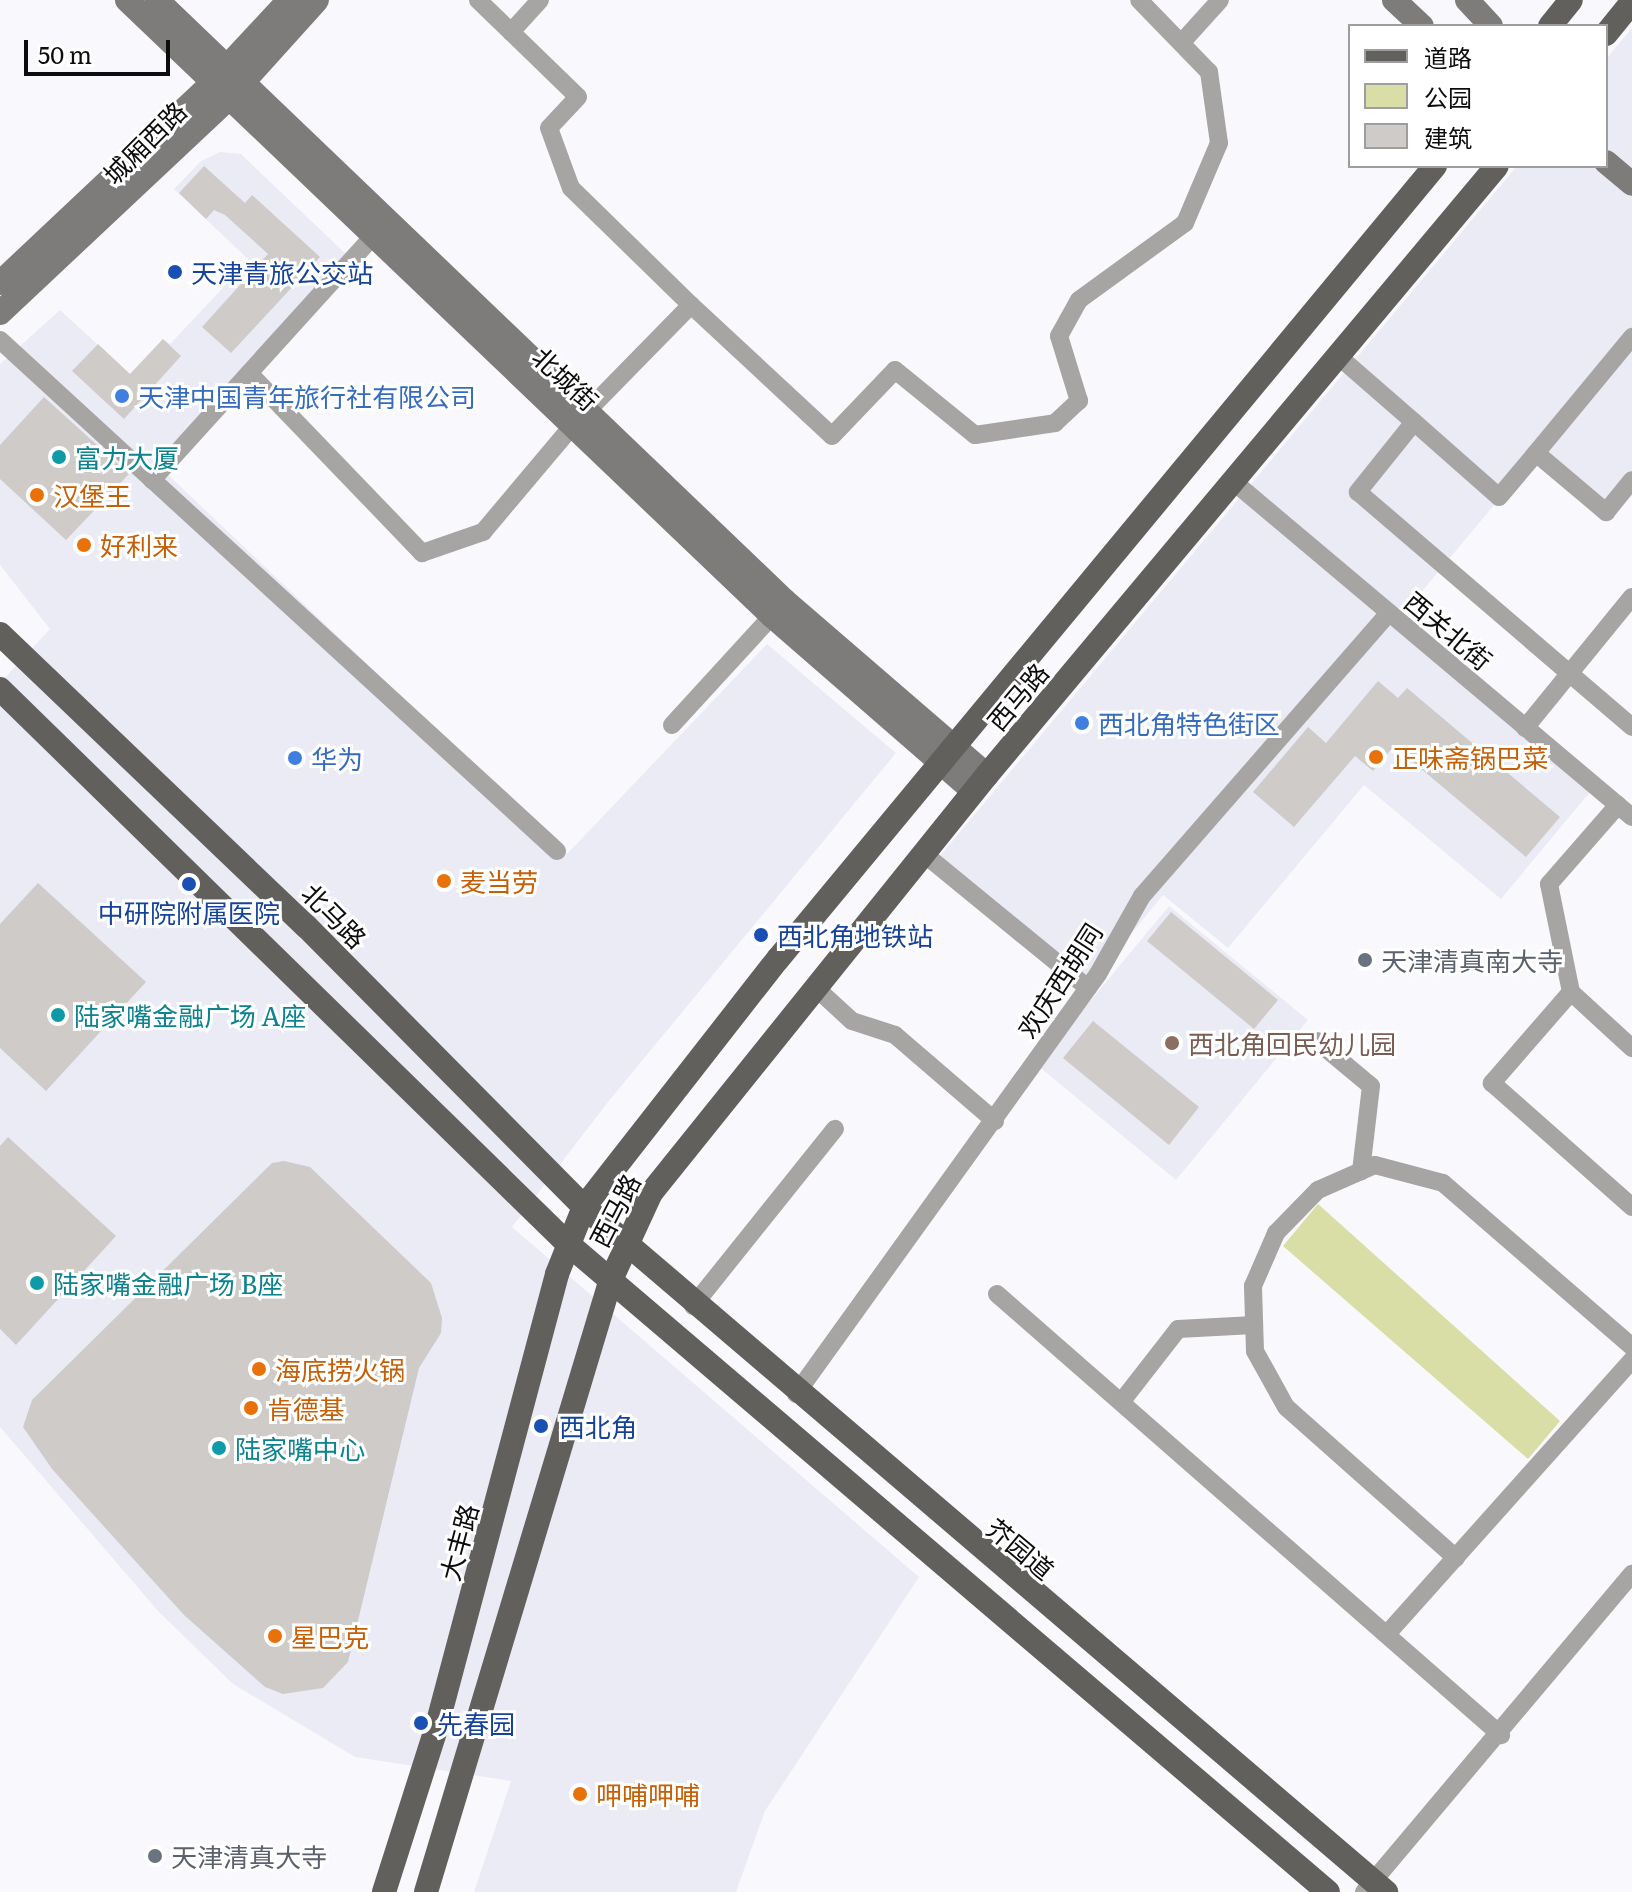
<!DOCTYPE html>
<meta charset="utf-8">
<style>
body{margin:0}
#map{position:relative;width:1632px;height:1892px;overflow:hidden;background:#f9f9fd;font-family:Literata,"Noto Sans SC",serif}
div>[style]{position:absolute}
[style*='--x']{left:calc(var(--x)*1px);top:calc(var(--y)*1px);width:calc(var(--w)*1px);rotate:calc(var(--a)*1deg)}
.built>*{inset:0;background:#ebebf6}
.green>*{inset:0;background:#d9dda6}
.building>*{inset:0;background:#cfcbc9}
.street>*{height:18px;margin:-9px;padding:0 9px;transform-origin:9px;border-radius:9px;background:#a6a5a3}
.secondary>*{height:24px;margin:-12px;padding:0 12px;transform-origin:12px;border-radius:12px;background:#7e7c7a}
.primary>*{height:24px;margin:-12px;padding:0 12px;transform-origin:12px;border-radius:12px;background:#61605d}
.dots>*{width:22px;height:22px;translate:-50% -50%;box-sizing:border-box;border:4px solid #fff;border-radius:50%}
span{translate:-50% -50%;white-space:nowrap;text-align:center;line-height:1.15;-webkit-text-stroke:6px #fff;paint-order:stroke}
.street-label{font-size:26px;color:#0d0d0e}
.transit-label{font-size:26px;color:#164399}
.left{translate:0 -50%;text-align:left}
.shop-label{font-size:26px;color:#366cbe}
.culture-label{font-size:26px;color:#0d838f}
.food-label{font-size:26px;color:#c56008}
.worship-label{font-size:26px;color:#5b616d}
.education-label{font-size:26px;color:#785e54}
.legend{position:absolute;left:1348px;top:24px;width:260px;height:144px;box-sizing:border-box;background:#fff;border:2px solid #9e9e9f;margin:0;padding:10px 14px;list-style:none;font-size:24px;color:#0d0d0e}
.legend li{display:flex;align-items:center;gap:16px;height:40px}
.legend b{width:40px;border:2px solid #9e9e9f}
.scale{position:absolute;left:24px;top:40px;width:146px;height:36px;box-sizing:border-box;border:4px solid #0d0d0e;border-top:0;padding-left:10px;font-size:24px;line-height:28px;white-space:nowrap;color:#0d0d0e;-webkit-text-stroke:6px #fff;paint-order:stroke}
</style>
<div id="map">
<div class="built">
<div style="clip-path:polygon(1632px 28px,1632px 495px,1612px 520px,1535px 456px,1393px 626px,1590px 792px,1501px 899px,1364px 785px,1228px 948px,1163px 895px,1090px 984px,939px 857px,1517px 166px,1606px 166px,1606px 59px)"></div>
<div style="clip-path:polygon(220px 152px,241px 154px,346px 254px,160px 467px,567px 854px,767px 644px,896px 753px,608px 1102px,512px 1227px,919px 1577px,765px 1811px,736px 1892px,474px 1892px,511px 1781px,355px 1757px,233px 1684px,158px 1611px,0 1427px,0 683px,50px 629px,0 565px,0 364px,60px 310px,130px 374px,163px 339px,170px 344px,249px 260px,174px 189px,201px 161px)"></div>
<div style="clip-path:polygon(1169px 906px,1308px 1020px,1176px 1180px,1037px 1065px)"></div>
</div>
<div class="green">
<div style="clip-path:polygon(1318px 1204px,1560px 1421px,1528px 1459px,1283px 1246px)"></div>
</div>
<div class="building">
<div style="clip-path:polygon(204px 166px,245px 203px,252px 195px,320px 257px,231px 353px,202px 327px,268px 254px,225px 215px,214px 210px,206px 219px,179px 193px)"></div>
<div style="clip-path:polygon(163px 339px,181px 356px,124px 419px,72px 371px,98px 344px,130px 374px)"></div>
<div style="clip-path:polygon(44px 397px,129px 474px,66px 540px,0 479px,0 445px)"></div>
<div style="clip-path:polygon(1378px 681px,1398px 698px,1407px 688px,1560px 817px,1526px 857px,1394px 746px,1373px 771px,1355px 756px,1294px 827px,1253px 792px,1308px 727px,1326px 743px)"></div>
<div style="clip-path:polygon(38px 883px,146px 982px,46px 1091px,0 1048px,0 924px)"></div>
<div style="clip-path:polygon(1171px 912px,1278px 1000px,1254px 1029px,1147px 941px)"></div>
<div style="clip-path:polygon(1093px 1021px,1199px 1107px,1169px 1145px,1063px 1058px)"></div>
<div style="clip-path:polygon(8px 1137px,116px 1236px,16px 1345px,0 1329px,0 1146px)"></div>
<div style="clip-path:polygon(284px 1161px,310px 1167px,431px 1283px,442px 1318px,441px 1333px,419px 1368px,348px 1662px,323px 1688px,283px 1694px,265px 1687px,184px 1615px,52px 1469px,23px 1427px,32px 1400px,272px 1163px)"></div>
</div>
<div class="street">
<div style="--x:478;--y:0;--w:139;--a:44.1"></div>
<div style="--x:578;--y:97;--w:42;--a:133.1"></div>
<div style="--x:549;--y:128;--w:64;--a:69.9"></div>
<div style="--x:571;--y:188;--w:168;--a:44.3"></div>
<div style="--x:691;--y:305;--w:147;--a:134.4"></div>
<div style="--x:511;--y:32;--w:43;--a:-47.8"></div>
<div style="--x:1183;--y:41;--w:55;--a:-47.9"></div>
<div style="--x:691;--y:305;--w:192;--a:42.9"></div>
<div style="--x:832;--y:436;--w:91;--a:-46.3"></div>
<div style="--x:895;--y:370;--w:103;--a:39.1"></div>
<div style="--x:975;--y:435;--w:81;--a:-8.5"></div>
<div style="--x:1055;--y:423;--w:33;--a:-43"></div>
<div style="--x:1079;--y:401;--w:68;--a:-107.1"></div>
<div style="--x:1059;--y:336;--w:41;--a:-60.9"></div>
<div style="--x:1079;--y:300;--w:131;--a:-36"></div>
<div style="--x:1185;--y:223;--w:87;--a:-67"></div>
<div style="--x:1219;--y:143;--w:72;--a:-98"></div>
<div style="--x:1209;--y:72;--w:100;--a:-134.2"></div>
<div style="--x:0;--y:340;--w:756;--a:42.53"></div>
<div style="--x:1337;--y:355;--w:102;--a:41"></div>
<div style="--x:1414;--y:422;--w:90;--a:128.7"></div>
<div style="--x:1358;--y:492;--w:361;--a:40.6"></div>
<div style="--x:249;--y:373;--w:250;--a:46.1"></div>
<div style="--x:422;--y:553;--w:65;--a:-19"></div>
<div style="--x:483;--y:532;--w:141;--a:-49.9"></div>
<div style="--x:1414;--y:422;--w:113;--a:41.4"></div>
<div style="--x:1499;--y:497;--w:57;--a:-49.9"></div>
<div style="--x:1536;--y:453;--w:92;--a:40.1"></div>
<div style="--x:1606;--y:512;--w:41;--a:-50.9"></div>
<div style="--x:1536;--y:453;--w:151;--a:-50.4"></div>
<div style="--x:152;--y:480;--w:328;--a:-47.8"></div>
<div style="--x:1234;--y:482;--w:520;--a:40.09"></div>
<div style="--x:672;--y:725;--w:148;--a:-47.5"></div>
<div style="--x:1525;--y:728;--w:169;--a:-50.8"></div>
<div style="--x:1618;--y:805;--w:105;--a:131.1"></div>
<div style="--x:1549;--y:884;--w:110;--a:78.5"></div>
<div style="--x:1571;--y:992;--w:83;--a:42.6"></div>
<div style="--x:923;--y:853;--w:213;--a:39.3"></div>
<div style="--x:815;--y:987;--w:50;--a:42.6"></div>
<div style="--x:852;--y:1021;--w:45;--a:18"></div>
<div style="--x:895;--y:1035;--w:132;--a:40.7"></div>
<div style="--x:1571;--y:992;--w:121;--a:131"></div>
<div style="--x:1492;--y:1083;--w:187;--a:41.5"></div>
<div style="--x:1317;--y:1041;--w:70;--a:39.8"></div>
<div style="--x:1371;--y:1086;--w:86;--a:96.7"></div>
<div style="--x:997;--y:1294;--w:670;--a:41.19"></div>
<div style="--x:693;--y:1306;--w:227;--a:-51.3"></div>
<div style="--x:796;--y:1394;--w:517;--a:-54.28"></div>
<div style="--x:1098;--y:974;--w:90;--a:-60.6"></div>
<div style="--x:1142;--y:896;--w:374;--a:-48.9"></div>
<div style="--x:1122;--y:1401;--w:91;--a:-52.1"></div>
<div style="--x:1178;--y:1329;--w:76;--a:-3"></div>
<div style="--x:1456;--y:1558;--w:227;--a:-138.4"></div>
<div style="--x:1286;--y:1407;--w:64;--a:-119"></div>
<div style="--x:1255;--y:1351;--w:65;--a:-91.8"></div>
<div style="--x:1253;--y:1286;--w:58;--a:-66.5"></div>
<div style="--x:1276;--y:1233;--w:60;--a:-45.7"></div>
<div style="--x:1318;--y:1190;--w:62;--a:-23.7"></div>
<div style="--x:1375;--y:1165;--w:70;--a:14.8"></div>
<div style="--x:1443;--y:1183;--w:250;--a:40.9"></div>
<div style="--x:1387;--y:1634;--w:368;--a:-48.2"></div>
<div style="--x:1364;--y:1892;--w:416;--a:-49.9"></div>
</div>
<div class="secondary">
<div style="--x:127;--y:0;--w:892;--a:43.68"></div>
<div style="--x:772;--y:616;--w:267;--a:41"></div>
<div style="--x:157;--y:0;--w:868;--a:43.74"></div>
<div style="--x:784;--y:600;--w:268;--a:40.8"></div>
<div style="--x:1394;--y:0;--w:38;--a:43"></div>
<div style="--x:1467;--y:0;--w:35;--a:47"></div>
<div style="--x:1606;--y:162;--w:34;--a:40"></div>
<div style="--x:0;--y:283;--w:291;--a:-43.3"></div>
<div style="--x:212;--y:83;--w:113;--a:-47.1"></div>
<div style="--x:0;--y:313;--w:313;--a:-43.2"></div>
<div style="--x:228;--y:99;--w:133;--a:-48"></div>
</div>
<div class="primary">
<div style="--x:1550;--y:26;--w:33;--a:-51"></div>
<div style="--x:1606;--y:34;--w:41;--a:-50.9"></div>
<div style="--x:0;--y:634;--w:423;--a:43.7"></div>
<div style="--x:306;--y:926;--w:395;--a:45.3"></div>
<div style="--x:584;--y:1207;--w:1055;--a:40.5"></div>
<div style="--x:0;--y:689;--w:793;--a:44.34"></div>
<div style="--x:567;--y:1243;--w:1000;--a:40.46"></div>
<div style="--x:384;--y:1892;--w:171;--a:-72.3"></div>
<div style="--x:436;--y:1729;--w:471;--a:-75.1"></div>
<div style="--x:557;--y:1274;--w:72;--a:-68.1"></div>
<div style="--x:584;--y:1207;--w:315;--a:-52"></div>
<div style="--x:778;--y:959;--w:1030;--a:-50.36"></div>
<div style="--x:426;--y:1892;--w:637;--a:-73.21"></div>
<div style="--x:610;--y:1282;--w:98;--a:-65.3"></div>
<div style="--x:651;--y:1193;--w:536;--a:-51.21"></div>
<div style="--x:987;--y:775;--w:794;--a:-50.06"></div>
</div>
<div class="dots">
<div style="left:175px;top:272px;background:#1a4fb4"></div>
<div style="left:122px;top:396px;background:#3f7fe0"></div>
<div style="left:59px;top:457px;background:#0f9aa8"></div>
<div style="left:37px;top:495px;background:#e8710a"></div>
<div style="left:84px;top:545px;background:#e8710a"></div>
<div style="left:1082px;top:723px;background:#3f7fe0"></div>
<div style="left:1376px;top:757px;background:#e8710a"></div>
<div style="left:295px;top:758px;background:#3f7fe0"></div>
<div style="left:444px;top:881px;background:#e8710a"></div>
<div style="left:189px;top:884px;background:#1a4fb4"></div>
<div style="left:761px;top:935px;background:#1a4fb4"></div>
<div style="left:1365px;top:960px;background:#6b7280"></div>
<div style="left:58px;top:1015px;background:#0f9aa8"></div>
<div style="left:1172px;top:1043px;background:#8d6e63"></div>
<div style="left:37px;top:1283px;background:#0f9aa8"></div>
<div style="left:259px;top:1369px;background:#e8710a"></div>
<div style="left:251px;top:1408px;background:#e8710a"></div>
<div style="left:541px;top:1426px;background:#1a4fb4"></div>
<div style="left:219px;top:1448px;background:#0f9aa8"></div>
<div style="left:275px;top:1636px;background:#e8710a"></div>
<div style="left:421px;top:1723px;background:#1a4fb4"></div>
<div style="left:580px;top:1794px;background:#e8710a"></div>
<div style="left:155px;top:1856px;background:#6b7280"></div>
</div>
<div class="street-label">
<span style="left:144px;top:142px;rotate:-45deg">城厢西路</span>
<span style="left:566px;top:378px;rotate:43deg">北城街</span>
<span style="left:1449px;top:630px;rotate:40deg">西关北街</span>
<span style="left:1017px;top:696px;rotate:-50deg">西马路</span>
<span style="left:335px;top:915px;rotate:45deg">北马路</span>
<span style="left:1059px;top:980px;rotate:-57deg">欢庆西胡同</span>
<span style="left:614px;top:1210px;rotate:-63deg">西马路</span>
<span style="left:458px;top:1542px;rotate:-75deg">大丰路</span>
<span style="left:1021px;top:1548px;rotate:40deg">芥园道</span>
</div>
<div class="transit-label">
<span class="left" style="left:191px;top:272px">天津青旅公交站</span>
<span style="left:189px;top:912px">中研院附属医院</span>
<span class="left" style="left:777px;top:935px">西北角地铁站</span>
<span class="left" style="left:559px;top:1426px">西北角</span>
<span class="left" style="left:437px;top:1723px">先春园</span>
</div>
<div class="shop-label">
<span class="left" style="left:138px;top:396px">天津中国青年旅行社有限公司</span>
<span class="left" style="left:1098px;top:723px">西北角特色街区</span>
<span class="left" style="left:311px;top:758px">华为</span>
</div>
<div class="culture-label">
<span class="left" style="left:75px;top:457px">富力大厦</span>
<span class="left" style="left:74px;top:1015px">陆家嘴金融广场 A座</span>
<span class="left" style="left:53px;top:1283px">陆家嘴金融广场 B座</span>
<span class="left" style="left:235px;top:1448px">陆家嘴中心</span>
</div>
<div class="food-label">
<span class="left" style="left:53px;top:495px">汉堡王</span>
<span class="left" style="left:100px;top:545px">好利来</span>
<span class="left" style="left:1392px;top:757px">正味斋锅巴菜</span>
<span class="left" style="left:460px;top:881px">麦当劳</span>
<span class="left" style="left:275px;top:1369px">海底捞火锅</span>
<span class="left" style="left:267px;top:1408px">肯德基</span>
<span class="left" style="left:291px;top:1636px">星巴克</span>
<span class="left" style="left:596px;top:1794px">呷哺呷哺</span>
</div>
<div class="worship-label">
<span class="left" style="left:1381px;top:960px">天津清真南大寺</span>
<span class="left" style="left:171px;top:1856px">天津清真大寺</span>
</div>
<div class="education-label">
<span class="left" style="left:1188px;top:1043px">西北角回民幼儿园</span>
</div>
<ul class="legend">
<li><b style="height:10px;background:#61605d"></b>道路</li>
<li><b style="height:22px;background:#d9dda6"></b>公园</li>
<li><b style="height:22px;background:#cfcbc9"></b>建筑</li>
</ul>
<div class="scale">50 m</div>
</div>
